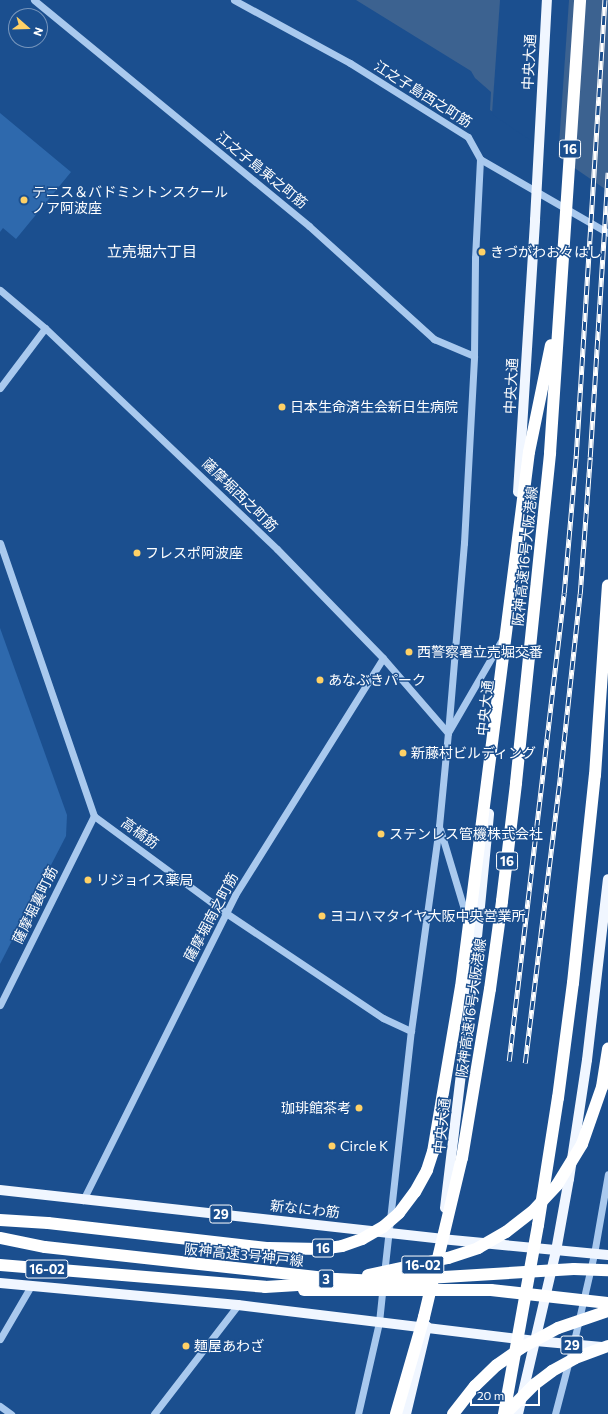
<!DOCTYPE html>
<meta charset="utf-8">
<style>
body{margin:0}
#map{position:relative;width:608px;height:1414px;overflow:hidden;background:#1b4f8f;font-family:Commissioner,"Noto Sans JP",sans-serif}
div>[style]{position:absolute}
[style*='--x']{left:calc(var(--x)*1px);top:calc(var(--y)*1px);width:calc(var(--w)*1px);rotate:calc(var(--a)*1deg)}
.green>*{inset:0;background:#2e69ad}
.water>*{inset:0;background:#3c6290}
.pier>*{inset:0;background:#1b4f8f}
.minor>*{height:7px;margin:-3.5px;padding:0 3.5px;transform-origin:3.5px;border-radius:3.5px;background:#a9c9ee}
.major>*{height:10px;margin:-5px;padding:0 5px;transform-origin:5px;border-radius:5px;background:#f0f6ff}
.highway>*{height:12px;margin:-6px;padding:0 6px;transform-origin:6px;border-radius:6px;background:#fff}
.rail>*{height:4.5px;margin-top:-2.25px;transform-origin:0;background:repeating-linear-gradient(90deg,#1b4f8f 0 9px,#fff 0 18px);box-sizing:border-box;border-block:1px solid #fff}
.major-bridge>*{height:10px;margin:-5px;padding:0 5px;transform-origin:5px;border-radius:5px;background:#f0f6ff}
.highway-bridge>*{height:12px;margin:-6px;padding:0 6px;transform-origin:6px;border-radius:6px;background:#fff}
.dots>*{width:11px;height:11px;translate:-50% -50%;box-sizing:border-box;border:2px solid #1b4f8f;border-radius:50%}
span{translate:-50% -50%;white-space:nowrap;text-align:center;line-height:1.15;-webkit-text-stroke:3px #1b4f8f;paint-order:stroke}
.shield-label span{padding:1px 3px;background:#1b4f8f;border:1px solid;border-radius:3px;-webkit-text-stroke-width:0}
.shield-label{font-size:13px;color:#fff;font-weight:700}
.street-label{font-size:14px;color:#fff}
.poi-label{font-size:14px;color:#fff}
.left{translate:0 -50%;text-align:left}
.right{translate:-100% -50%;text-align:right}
.neighbourhood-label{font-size:15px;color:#fff}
.north{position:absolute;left:8px;top:8px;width:40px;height:40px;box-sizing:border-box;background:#1b4f8f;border:1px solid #7695bc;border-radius:50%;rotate:110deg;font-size:11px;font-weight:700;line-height:16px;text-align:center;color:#fff}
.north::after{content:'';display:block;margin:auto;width:14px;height:18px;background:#ffd166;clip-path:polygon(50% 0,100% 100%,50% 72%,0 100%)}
.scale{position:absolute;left:470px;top:1388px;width:70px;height:18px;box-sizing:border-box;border:2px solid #fff;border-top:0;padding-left:5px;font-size:12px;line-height:14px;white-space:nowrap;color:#fff;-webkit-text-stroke:3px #1b4f8f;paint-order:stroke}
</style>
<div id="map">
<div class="green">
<div style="clip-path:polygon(0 113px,71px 172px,16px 239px,3px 228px,0 232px)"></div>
<div style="clip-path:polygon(0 628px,67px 815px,66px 836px,0 964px)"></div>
</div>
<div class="water">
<div style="clip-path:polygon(356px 0,608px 0,608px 191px,490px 110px,491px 92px,475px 78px,471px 71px)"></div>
</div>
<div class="pier">
<div style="clip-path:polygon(500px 0,569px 0,558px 159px,492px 114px)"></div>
</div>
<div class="minor">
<div style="--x:34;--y:0;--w:356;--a:39.4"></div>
<div style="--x:309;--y:226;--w:169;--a:42.1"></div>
<div style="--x:434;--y:339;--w:43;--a:23"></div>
<div style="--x:234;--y:0;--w:132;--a:28.5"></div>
<div style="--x:350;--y:63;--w:139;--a:32.1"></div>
<div style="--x:468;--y:137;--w:25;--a:61"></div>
<div style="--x:480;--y:159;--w:148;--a:30"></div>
<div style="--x:0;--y:290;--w:59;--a:40.2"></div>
<div style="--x:45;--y:328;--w:320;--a:43.6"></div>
<div style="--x:277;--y:549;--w:152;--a:45.8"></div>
<div style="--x:383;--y:658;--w:99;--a:49.1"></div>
<div style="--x:0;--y:388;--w:75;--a:-53.1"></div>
<div style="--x:0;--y:543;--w:289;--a:71"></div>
<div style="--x:94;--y:816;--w:164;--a:36.3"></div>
<div style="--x:226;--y:913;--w:189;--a:33.8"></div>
<div style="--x:383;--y:1018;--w:31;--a:25"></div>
<div style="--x:449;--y:731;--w:108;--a:-59.9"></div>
<div style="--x:440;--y:829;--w:94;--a:73.3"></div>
<div style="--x:0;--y:1005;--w:211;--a:-63.6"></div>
<div style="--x:83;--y:1200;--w:341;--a:-63.5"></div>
<div style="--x:235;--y:895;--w:279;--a:-58"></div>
<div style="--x:384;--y:1274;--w:244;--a:-83.7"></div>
<div style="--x:411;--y:1031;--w:207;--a:-82.2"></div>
<div style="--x:439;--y:826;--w:93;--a:-84.5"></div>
<div style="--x:448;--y:733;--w:191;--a:-85.2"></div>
<div style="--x:464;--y:543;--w:187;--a:-86.9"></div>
<div style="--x:474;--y:356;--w:98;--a:-89.4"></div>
<div style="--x:475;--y:258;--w:99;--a:-87.1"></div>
<div style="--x:0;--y:1339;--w:61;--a:-59.7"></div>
<div style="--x:0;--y:1406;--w:14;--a:36"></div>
<div style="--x:154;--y:1414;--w:138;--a:-52.4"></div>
<div style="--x:358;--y:1414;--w:94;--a:-77.1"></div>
<div style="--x:379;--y:1322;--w:36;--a:-84"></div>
<div style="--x:555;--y:1414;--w:71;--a:-75.4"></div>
<div style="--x:573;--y:1345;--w:93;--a:-77"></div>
<div style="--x:594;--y:1254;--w:81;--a:-80.1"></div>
</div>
<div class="major">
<div style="--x:518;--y:492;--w:273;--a:-86.4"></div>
<div style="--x:0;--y:1190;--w:444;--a:6.3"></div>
<div style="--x:441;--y:1239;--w:168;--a:5.5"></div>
<div style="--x:445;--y:1208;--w:263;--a:-83.2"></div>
<div style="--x:476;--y:947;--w:134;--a:-84.4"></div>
<div style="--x:0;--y:1283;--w:239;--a:5.3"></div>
<div style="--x:238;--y:1305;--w:300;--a:6.9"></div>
<div style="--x:536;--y:1341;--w:66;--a:5.2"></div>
<div style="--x:406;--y:1414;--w:90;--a:-76.6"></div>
<div style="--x:518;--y:1414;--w:167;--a:-76.9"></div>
<div style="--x:556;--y:1251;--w:73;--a:-79.8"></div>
<div style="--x:569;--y:1179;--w:120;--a:-81.4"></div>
<div style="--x:587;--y:1060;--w:182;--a:-83.4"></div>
</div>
<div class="highway">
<div style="--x:0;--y:1238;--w:46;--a:11.3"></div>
<div style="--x:0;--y:1265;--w:266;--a:4.7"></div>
</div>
<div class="rail">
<div style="--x:509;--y:1061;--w:471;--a:-83.3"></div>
<div style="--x:564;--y:593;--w:138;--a:-85"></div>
<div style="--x:576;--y:456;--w:457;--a:-86.4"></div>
<div style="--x:525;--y:1063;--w:288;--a:-83"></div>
<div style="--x:560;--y:777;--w:184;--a:-83.8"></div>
<div style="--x:580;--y:594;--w:137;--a:-85.8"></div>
<div style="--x:590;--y:457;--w:285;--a:-86.4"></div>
</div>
<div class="major-bridge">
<div style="--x:535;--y:220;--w:220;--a:-86.9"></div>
</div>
<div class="highway-bridge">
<div style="--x:0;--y:1220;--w:48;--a:3.6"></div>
<div style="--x:48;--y:1223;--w:222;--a:6.5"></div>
<div style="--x:269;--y:1248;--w:52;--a:1.1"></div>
<div style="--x:321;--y:1249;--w:21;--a:-8"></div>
<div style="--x:342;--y:1246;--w:21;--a:-19"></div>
<div style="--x:362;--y:1239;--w:24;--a:-30"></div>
<div style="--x:383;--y:1227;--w:21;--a:-41"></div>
<div style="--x:399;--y:1213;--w:26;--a:-53"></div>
<div style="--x:415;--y:1192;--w:25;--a:-61"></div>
<div style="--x:427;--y:1170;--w:19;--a:-72"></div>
<div style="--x:433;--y:1152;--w:167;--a:-80.4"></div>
<div style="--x:461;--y:987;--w:539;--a:-82.76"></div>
<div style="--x:529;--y:452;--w:109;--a:-78.4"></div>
<div style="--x:45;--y:1247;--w:293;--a:6.3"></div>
<div style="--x:336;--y:1279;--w:42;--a:2.7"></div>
<div style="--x:378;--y:1281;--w:196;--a:-3.5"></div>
<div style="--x:574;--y:1269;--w:34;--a:2"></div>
<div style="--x:368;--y:1275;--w:82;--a:-12"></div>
<div style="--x:448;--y:1258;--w:32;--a:-18"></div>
<div style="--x:478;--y:1248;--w:32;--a:-30"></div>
<div style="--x:506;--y:1232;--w:33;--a:-38"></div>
<div style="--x:532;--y:1212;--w:37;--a:-47"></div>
<div style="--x:557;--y:1185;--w:48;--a:-58.6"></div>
<div style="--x:582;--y:1144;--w:60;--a:-70.7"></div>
<div style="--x:602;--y:1087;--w:39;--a:-81"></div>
<div style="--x:265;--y:1287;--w:49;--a:-3.5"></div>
<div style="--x:304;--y:1290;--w:187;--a:0"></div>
<div style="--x:491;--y:1290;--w:118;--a:6.3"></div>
<div style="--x:396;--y:1414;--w:101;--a:-73.9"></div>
<div style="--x:424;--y:1317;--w:163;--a:-76.6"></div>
<div style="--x:462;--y:1158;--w:171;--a:-80.6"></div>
<div style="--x:490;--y:989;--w:89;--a:-82.2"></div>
<div style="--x:502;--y:901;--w:119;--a:-83.2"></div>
<div style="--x:516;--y:783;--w:332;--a:-84.1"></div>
<div style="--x:550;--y:453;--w:454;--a:-86.2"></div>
<div style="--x:453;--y:1414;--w:36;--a:-52"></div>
<div style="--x:475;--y:1386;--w:30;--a:-44"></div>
<div style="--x:497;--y:1365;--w:29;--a:-35"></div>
<div style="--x:521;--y:1348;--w:42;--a:-28.4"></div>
<div style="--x:558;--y:1328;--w:53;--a:-18.8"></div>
<div style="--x:504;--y:1414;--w:192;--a:-79.8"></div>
<div style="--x:538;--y:1225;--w:129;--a:-81.1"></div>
<div style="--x:558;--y:1098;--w:116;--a:-82.6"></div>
<div style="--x:573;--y:983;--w:209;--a:-84"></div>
<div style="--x:595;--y:775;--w:190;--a:-86.1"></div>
<div style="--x:505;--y:1414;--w:42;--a:-45"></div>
<div style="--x:535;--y:1384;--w:21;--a:-37"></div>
<div style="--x:552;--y:1371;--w:26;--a:-29"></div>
<div style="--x:575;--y:1358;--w:35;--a:-20"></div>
</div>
<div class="dots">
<div style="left:24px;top:200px;background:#ffd166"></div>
<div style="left:482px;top:252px;background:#ffd166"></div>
<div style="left:282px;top:407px;background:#ffd166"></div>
<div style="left:137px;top:553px;background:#ffd166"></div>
<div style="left:409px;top:652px;background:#ffd166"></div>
<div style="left:320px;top:680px;background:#ffd166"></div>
<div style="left:403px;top:753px;background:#ffd166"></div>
<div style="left:381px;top:834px;background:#ffd166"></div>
<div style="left:88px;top:880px;background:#ffd166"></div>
<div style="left:322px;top:916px;background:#ffd166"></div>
<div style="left:359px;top:1108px;background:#ffd166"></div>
<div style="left:332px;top:1146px;background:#ffd166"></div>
<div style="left:186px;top:1346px;background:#ffd166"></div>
</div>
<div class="shield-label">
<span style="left:570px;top:149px">16</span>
<span style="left:507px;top:861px">16</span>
<span style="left:221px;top:1214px">29</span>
<span style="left:323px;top:1248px">16</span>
<span style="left:423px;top:1265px">16-02</span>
<span style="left:47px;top:1269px">16-02</span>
<span style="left:326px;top:1279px">3</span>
<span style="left:572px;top:1345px">29</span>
</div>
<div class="street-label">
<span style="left:529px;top:62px;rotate:-87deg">中央大通</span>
<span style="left:423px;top:94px;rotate:32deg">江之子島西之町筋</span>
<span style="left:262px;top:170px;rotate:39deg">江之子島東之町筋</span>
<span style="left:511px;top:386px;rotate:-87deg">中央大通</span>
<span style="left:240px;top:495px;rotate:44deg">薩摩堀西之町筋</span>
<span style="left:525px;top:556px;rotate:-84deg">阪神高速16号大阪港線</span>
<span style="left:485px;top:708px;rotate:-84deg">中央大通</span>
<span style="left:140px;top:833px;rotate:36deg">高橋筋</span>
<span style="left:35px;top:905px;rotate:-64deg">薩摩堀裏町筋</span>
<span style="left:211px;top:917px;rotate:-62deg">薩摩堀南之町筋</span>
<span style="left:471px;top:1008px;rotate:-82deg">阪神高速16号大阪港線</span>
<span style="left:442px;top:1126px;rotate:-84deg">中央大通</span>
<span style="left:305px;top:1209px;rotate:6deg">新なにわ筋</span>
<span style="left:244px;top:1255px;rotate:6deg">阪神高速3号神戸線</span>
</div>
<div class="poi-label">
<span class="left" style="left:32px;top:200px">テニス＆バドミントンスクール<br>ノア阿波座</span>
<span class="left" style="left:490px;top:252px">きづがわお々はし</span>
<span class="left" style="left:290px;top:407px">日本生命済生会新日生病院</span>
<span class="left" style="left:145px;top:553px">フレスポ阿波座</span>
<span class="left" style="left:417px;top:652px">西警察署立売堀交番</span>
<span class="left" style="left:328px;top:680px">あなぶきパーク</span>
<span class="left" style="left:411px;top:753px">新藤村ビルディング</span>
<span class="left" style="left:389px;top:834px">ステンレス管機株式会社</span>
<span class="left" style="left:96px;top:880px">リジョイス薬局</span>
<span class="left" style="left:330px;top:916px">ヨコハマタイヤ大阪中央営業所</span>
<span class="right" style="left:351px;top:1108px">珈琲館茶考</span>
<span class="left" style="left:340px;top:1146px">Circle K</span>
<span class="left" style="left:194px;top:1346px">麺屋あわざ</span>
</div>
<div class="neighbourhood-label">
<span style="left:152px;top:252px">立売堀六丁目</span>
</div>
<div class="north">N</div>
<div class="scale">20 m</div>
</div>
